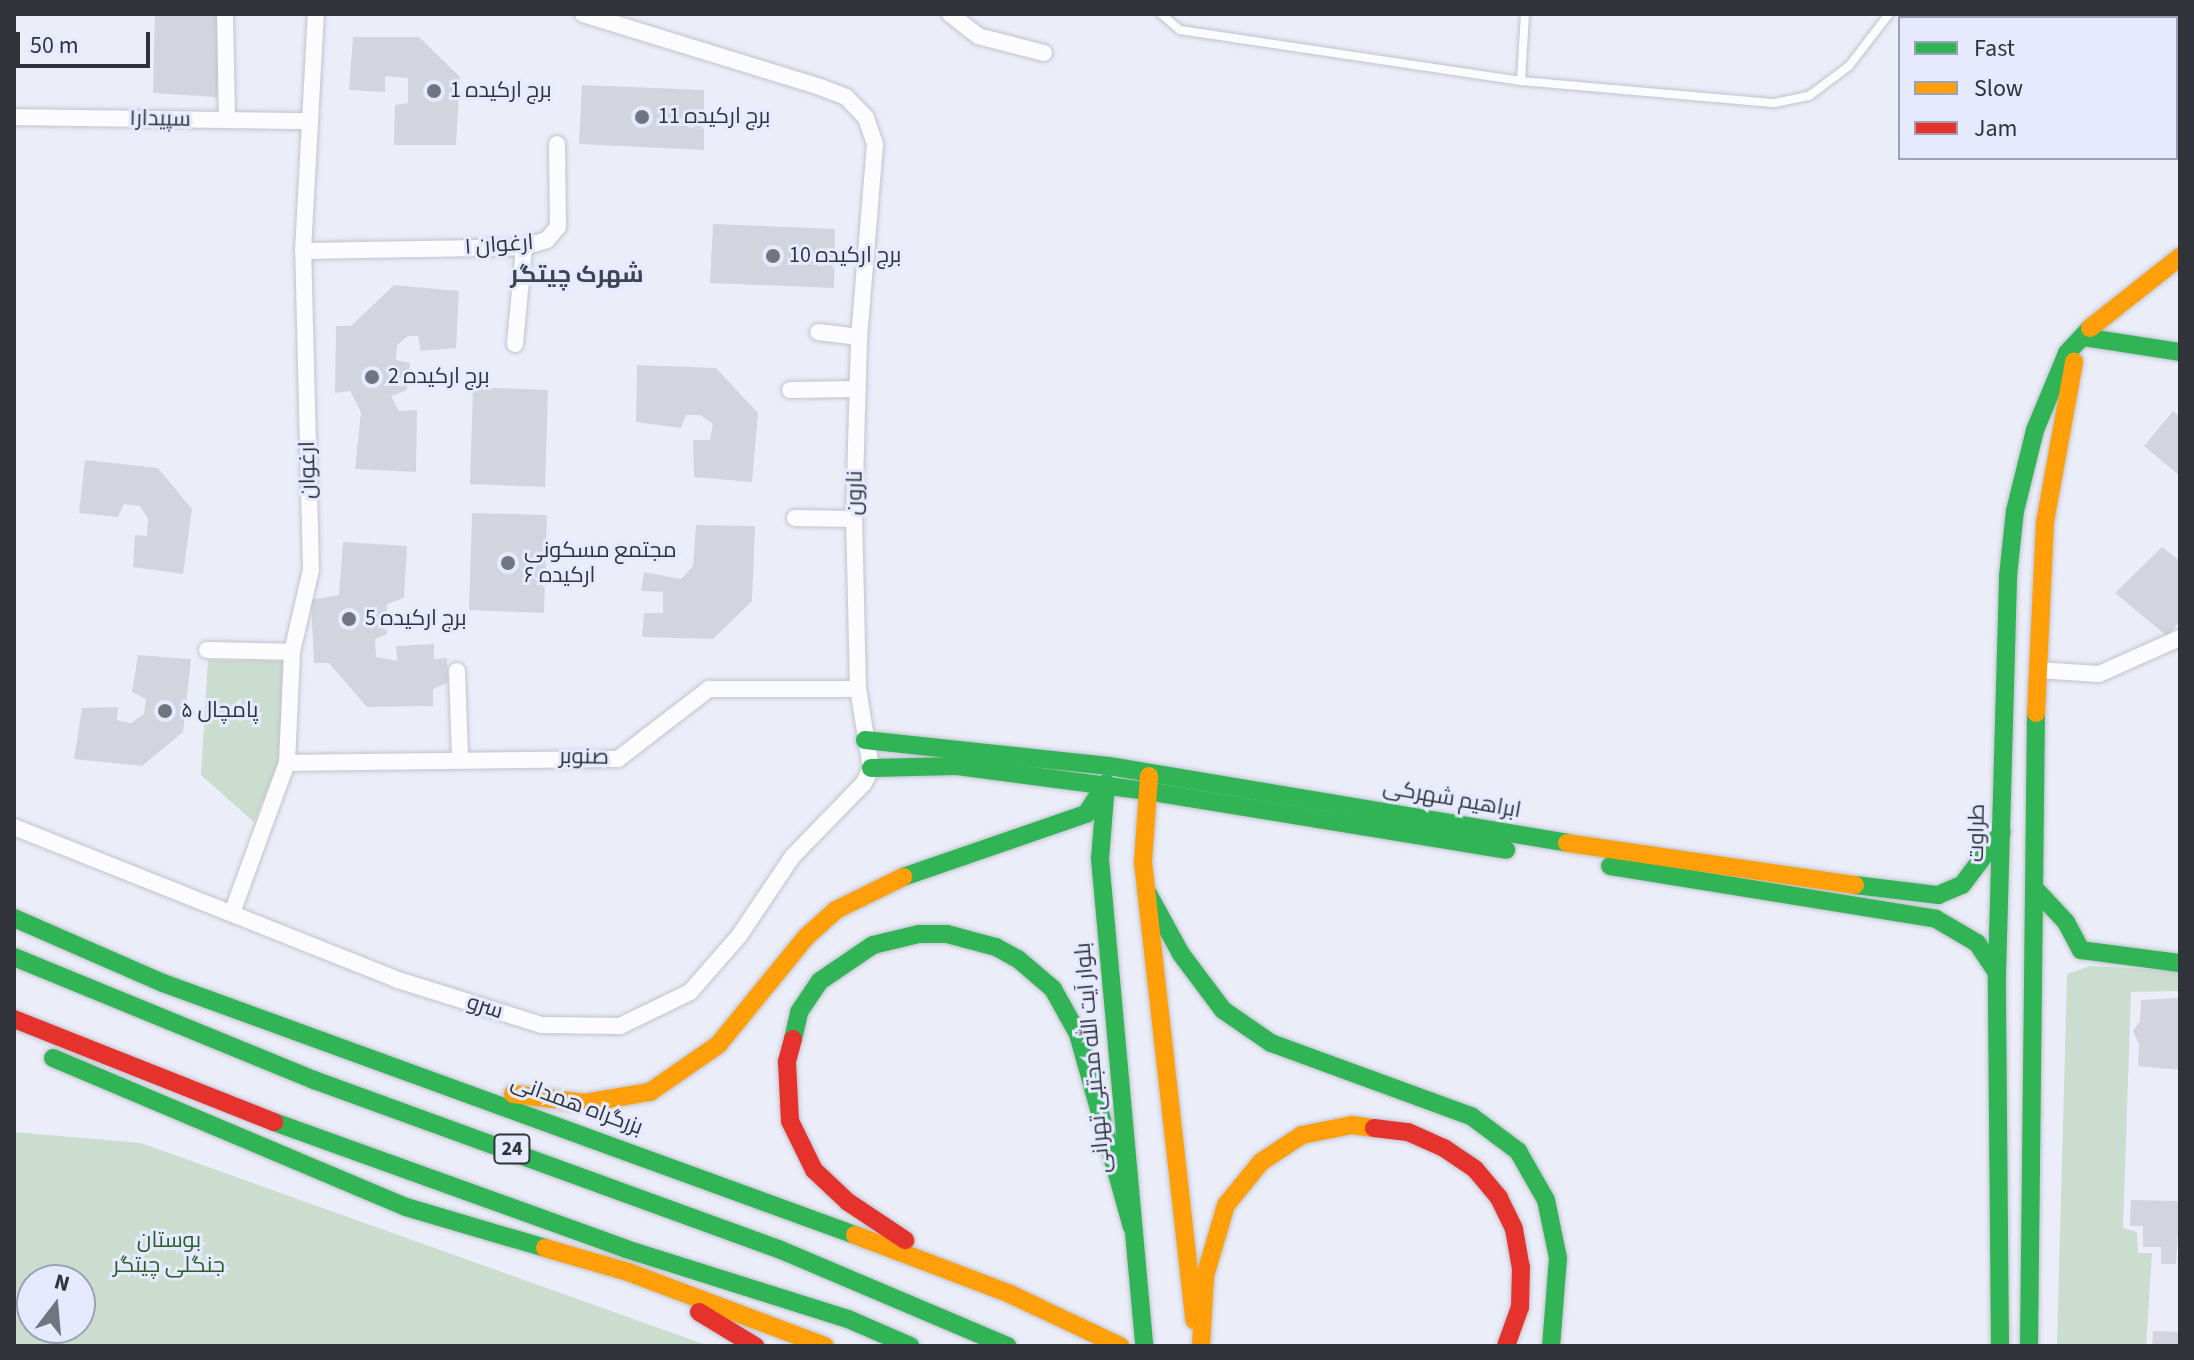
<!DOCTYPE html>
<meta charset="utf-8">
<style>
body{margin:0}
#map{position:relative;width:2194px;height:1360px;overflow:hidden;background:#ebeef9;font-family:"Source Sans 3",Cairo,sans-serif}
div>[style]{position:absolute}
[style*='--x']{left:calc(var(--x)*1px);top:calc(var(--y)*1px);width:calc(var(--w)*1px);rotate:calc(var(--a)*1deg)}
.green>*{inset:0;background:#cbddcf}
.building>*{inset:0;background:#d2d5de}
.roads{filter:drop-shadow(0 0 2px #c1c3cc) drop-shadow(0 0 2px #c1c3cc)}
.lane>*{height:8px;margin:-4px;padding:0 4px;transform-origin:4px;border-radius:4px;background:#fcfcfe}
.street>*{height:16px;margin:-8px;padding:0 8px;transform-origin:8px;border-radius:8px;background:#fcfcfe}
.fast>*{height:18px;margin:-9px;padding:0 9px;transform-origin:9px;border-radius:9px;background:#30b455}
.slow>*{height:18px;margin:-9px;padding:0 9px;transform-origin:9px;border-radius:9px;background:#ff9f0a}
.jam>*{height:18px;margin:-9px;padding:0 9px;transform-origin:9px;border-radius:9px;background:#e5322d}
.dots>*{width:22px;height:22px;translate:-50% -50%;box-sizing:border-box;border:4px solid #e5eaff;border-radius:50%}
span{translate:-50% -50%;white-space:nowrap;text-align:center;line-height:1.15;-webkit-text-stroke:6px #e5eaff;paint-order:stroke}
.shield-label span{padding:2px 6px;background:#e5eaff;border:2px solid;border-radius:6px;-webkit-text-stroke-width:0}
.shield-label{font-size:20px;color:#31333b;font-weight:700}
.poi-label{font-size:22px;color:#31333b}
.left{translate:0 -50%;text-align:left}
.street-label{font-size:22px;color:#31333b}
.park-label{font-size:22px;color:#285f26}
.neighbourhood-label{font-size:24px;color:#3e4353;font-weight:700}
.frame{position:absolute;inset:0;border:16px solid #31333b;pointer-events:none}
.legend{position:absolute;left:1898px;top:16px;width:280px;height:144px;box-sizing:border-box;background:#e5eaff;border:2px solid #9da1b1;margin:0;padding:10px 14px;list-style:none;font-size:24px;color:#31333b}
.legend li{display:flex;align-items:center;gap:16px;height:40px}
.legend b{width:40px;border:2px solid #9da1b1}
.north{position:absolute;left:16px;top:1264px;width:80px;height:80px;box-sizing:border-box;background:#e5eaff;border:2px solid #9da1b1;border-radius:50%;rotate:16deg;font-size:22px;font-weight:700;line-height:32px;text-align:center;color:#31333b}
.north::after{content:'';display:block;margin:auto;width:28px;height:36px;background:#72747e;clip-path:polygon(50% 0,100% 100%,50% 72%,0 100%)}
.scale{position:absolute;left:16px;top:32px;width:134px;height:36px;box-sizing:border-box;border:4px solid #31333b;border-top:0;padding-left:10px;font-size:24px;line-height:28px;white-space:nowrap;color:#31333b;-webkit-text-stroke:6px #e5eaff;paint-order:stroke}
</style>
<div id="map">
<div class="green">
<div style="clip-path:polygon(208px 660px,285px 661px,279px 761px,254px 822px,201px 775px)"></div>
<div style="clip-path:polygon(2090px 966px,2180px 971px,2180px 991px,2131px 992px,2123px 1228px,2137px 1232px,2138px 1253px,2152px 1253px,2146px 1346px,2057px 1344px,2067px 974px)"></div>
<div style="clip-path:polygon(evenodd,14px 1132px,141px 1143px,709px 1346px,14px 1346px,14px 1132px,32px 1280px,80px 1280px,80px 1328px,32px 1328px,32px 1280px)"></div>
</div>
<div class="building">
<div style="clip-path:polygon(155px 14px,220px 14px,217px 97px,153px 93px)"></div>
<div style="clip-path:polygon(353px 37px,419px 37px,460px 77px,456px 145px,394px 145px,395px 105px,408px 103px,408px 78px,385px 76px,385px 92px,349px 90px)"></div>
<div style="clip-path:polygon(582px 85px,704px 90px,704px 150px,579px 144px)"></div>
<div style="clip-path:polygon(713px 224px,835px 229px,834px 288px,710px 283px)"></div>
<div style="clip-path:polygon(394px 285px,459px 291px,456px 348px,421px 351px,418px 336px,408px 336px,397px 345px,396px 360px,410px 363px,407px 390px,391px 396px,399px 411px,417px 410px,416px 472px,355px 469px,361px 412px,350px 391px,335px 393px,336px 326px,351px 326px)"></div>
<div style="clip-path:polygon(637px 365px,716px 368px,758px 413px,752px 482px,694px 477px,693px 440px,710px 440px,713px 424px,700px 415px,686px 415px,681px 428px,636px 422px)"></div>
<div style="clip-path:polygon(473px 387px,548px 390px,545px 487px,470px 484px)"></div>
<div style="clip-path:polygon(2173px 411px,2180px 417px,2180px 476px,2144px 446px)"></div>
<div style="clip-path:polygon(85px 460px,158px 468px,192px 509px,183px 574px,133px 567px,135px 535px,147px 536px,148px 519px,140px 506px,124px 504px,118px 517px,79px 513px)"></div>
<div style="clip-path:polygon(472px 513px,547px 515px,544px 613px,469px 610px)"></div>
<div style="clip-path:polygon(696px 525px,755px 526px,752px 601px,713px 639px,642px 637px,644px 613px,663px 613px,663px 592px,641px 591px,644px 572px,681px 579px,693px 566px)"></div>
<div style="clip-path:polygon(343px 542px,407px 546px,404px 598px,387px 604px,387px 634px,375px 639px,376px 657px,397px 661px,396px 646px,434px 644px,434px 659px,447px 658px,448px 683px,433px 689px,433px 706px,367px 707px,329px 663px,314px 663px,311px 600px,339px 595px)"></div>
<div style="clip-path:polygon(2162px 547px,2180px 561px,2180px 621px,2167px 636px,2115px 593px)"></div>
<div style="clip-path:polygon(138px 655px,191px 659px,183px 732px,142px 766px,74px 759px,82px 708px,118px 707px,117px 720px,131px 723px,144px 714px,146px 699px,132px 692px)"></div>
<div style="clip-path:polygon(2180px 998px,2180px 1070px,2138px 1066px,2139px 1045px,2133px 1031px,2140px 1021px,2141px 1000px)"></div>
<div style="clip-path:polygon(2131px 1200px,2180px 1201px,2176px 1264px,2161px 1264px,2161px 1247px,2143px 1247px,2143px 1226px,2130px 1226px)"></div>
<div style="clip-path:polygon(2153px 1331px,2180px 1332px,2180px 1346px,2152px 1346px)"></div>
</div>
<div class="roads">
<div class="lane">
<div style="--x:1161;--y:14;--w:25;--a:40"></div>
<div style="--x:1180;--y:30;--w:345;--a:8.5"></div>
<div style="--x:1521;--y:81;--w:255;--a:5"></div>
<div style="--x:1775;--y:103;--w:35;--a:-12"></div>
<div style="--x:1809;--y:96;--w:50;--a:-36.9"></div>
<div style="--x:1849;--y:66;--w:66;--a:-52.4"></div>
<div style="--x:1521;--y:81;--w:67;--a:-86.6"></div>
</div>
<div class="street">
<div style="--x:225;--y:14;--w:106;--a:88.9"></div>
<div style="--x:583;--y:14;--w:248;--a:17.1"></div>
<div style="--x:820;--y:87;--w:28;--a:21"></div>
<div style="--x:846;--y:97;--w:29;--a:46"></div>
<div style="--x:866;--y:118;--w:28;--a:71"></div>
<div style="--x:875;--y:144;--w:194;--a:94.7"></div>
<div style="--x:950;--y:14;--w:36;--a:38"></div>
<div style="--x:978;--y:36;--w:68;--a:14.4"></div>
<div style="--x:14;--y:117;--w:293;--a:0.8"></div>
<div style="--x:303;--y:251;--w:221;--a:-1"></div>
<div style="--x:524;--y:247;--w:24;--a:-17"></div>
<div style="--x:547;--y:240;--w:17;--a:-50"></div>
<div style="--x:558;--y:227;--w:83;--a:-90.7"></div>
<div style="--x:515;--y:344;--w:97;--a:-84.7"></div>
<div style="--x:790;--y:390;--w:68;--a:-0.8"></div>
<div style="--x:795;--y:518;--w:59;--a:1"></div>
<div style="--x:207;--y:650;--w:85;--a:1.3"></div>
<div style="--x:2037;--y:670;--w:62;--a:3.7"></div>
<div style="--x:2099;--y:674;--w:89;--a:-24"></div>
<div style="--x:457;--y:671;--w:87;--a:88"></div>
<div style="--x:287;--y:763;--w:331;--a:-0.7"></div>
<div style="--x:618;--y:759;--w:115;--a:-37.6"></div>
<div style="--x:709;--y:689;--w:149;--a:0"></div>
<div style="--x:14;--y:827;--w:410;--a:21.7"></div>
<div style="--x:395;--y:979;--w:154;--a:17.4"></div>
<div style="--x:542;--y:1025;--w:78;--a:0.7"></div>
<div style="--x:620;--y:1026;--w:78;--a:-25.9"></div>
<div style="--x:690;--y:992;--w:74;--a:-48.8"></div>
<div style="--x:739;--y:936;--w:95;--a:-56.1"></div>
<div style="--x:792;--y:857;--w:103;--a:-45.8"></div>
<div style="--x:864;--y:783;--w:17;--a:-65"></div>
<div style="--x:871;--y:768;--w:80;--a:-99.3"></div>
<div style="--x:858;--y:689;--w:170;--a:-91.3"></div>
<div style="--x:854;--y:519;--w:182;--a:-88.4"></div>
<div style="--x:859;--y:337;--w:41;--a:-173"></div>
<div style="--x:232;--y:913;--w:160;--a:-69.9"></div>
<div style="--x:287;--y:763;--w:111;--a:-87.4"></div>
<div style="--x:292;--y:652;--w:84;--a:-77"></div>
<div style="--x:311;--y:570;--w:319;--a:-91.4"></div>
<div style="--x:303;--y:251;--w:237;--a:-86.9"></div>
</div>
<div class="fast">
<div style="--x:2083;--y:337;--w:98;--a:8.8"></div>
<div style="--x:865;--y:740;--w:245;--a:6.1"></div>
<div style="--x:1109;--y:766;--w:464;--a:9.5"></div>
<div style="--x:871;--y:768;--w:86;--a:-1.3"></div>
<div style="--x:957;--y:766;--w:192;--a:7.5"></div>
<div style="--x:1147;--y:791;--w:364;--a:9.3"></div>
<div style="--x:1106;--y:783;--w:76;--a:94.5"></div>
<div style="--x:1100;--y:859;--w:489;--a:84.8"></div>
<div style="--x:1610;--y:866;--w:330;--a:9.2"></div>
<div style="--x:1936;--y:919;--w:48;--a:30.3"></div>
<div style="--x:1977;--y:943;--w:36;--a:56"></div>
<div style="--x:903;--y:877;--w:194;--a:-19"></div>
<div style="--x:1086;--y:814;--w:35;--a:-57"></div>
<div style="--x:1855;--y:885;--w:84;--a:6.9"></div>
<div style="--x:1938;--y:895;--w:26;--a:-23"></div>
<div style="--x:1962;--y:885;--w:66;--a:-53"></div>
<div style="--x:1146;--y:890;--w:73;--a:61.3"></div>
<div style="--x:1181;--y:954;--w:70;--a:53.1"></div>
<div style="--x:1223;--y:1010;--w:58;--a:34.5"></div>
<div style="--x:1271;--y:1043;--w:213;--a:20.1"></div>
<div style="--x:1471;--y:1116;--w:59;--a:36.7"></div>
<div style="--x:1518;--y:1151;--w:56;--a:60.3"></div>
<div style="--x:1546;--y:1200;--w:59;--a:78.3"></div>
<div style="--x:1558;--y:1258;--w:88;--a:94.5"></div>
<div style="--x:2036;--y:890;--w:44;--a:46.8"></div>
<div style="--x:2066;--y:922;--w:32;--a:62"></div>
<div style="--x:2081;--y:950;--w:100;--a:7.5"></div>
<div style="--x:14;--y:918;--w:163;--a:23.6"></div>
<div style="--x:163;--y:983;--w:736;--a:20.01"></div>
<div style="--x:14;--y:957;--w:324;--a:22.3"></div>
<div style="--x:314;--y:1080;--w:497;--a:20"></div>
<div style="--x:781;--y:1250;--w:246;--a:23"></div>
<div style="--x:793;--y:1039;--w:28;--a:-77"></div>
<div style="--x:799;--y:1012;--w:37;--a:-56"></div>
<div style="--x:820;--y:981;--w:64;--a:-34.2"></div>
<div style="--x:873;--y:945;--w:47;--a:-13.4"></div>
<div style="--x:919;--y:934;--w:28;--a:0"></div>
<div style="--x:947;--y:934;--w:51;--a:14.9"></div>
<div style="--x:996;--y:947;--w:25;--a:29"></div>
<div style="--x:1018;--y:959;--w:46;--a:40.6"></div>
<div style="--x:1053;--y:989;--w:51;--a:60.9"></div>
<div style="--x:1078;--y:1034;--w:200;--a:74.4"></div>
<div style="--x:53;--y:1058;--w:383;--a:22.9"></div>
<div style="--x:406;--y:1207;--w:145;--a:16.4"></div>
<div style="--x:274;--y:1122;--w:374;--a:19.8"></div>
<div style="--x:626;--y:1249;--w:233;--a:17.5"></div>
<div style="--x:848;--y:1319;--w:68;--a:23.5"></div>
<div style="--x:2000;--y:1346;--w:373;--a:-90.5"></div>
<div style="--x:1997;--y:973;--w:397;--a:-88.4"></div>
<div style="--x:2008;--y:576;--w:65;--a:-83.9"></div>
<div style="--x:2015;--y:511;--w:83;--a:-76.1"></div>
<div style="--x:2035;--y:430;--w:83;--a:-67.4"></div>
<div style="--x:2067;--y:353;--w:34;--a:-47"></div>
<div style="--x:2029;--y:1346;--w:633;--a:-89.37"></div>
</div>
<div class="slow">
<div style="--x:2090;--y:328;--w:115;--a:-38.3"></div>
<div style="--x:2036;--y:713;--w:191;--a:-87.3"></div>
<div style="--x:2045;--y:522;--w:163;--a:-79.7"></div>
<div style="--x:1149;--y:776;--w:86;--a:94"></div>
<div style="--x:1143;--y:862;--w:461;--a:83.6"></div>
<div style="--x:1567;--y:843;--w:291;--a:8.3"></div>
<div style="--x:513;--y:1094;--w:72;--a:7.2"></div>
<div style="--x:584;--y:1103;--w:67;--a:-9.5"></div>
<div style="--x:650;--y:1092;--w:83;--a:-34.7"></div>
<div style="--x:718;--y:1045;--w:139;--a:-50.8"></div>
<div style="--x:806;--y:937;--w:40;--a:-42"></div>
<div style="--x:836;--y:910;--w:75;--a:-26.2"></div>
<div style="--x:855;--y:1235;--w:166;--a:20.8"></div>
<div style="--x:1010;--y:1294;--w:122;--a:25.3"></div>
<div style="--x:545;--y:1248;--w:86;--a:16.1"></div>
<div style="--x:628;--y:1272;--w:210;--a:20.6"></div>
<div style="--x:1201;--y:1346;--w:70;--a:-86.7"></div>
<div style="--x:1205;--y:1276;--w:74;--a:-73.5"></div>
<div style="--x:1226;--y:1205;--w:55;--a:-50.9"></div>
<div style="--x:1261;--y:1162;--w:49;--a:-33.4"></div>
<div style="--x:1302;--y:1135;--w:51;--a:-11.3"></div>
<div style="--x:1352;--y:1125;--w:22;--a:8"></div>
</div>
<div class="jam">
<div style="--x:14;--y:1019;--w:280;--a:21.6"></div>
<div style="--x:793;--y:1039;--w:24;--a:105"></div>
<div style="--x:787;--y:1062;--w:59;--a:87.1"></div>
<div style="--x:790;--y:1121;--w:55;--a:63.9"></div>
<div style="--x:814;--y:1170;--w:47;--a:43.3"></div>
<div style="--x:848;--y:1202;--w:69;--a:33.7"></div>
<div style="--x:1374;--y:1128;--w:34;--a:7"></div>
<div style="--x:1408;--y:1132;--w:39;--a:24"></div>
<div style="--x:1444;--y:1148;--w:37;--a:34"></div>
<div style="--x:1475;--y:1169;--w:38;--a:50"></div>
<div style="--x:1499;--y:1198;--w:34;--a:64"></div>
<div style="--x:1514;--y:1229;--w:39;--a:80"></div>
<div style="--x:1521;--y:1267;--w:40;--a:91.4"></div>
<div style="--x:1520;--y:1307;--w:41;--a:109.7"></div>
<div style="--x:699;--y:1312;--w:66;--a:31.3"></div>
</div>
</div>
<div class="dots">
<div style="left:434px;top:91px;background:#72747e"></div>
<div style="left:642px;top:117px;background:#72747e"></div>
<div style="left:773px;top:256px;background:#72747e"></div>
<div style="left:372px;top:377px;background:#72747e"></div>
<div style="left:508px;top:563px;background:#72747e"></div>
<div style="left:349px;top:619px;background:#72747e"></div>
<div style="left:165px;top:711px;background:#72747e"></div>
</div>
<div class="shield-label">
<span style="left:512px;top:1149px">24</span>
</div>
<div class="poi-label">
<span class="left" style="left:450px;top:91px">برج ارکیده 1</span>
<span class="left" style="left:658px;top:117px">برج ارکیده 11</span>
<span class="left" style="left:789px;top:256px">برج ارکیده 10</span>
<span class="left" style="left:388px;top:377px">برج ارکیده 2</span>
<span class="left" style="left:524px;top:563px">مجتمع مسکونی<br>ارکیده ۶</span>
<span class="left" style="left:365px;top:619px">برج ارکیده 5</span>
<span class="left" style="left:181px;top:711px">پامچال ۵</span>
</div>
<div class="street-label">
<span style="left:160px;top:119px;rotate:1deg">سپیدار۱</span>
<span style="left:499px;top:245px;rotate:-4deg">ارغوان ۱</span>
<span style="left:308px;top:470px;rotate:-91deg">ارغوان</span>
<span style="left:855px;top:493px;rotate:-89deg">نارون</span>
<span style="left:584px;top:757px;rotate:1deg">صنوبر</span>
<span style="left:1452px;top:799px;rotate:10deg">ابراهیم شهرکی</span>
<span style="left:1977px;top:833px;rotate:-89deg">طراوت</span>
<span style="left:485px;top:1007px;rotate:18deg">سرو</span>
<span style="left:1093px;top:1058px;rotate:-95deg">بلوار آیت الله مجتبی تهرانی</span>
<span style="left:577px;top:1105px;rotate:20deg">بزرگراه همدانی</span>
</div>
<div class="park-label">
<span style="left:169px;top:1253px">بوستان<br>جنگلی چیتگر</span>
</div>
<div class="neighbourhood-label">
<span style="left:577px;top:275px">شهرک چیتگر</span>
</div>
<div class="frame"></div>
<ul class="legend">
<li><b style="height:10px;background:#30b455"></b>Fast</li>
<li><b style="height:10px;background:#ff9f0a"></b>Slow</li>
<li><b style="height:10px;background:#e5322d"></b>Jam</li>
</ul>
<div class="north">N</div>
<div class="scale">50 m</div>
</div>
